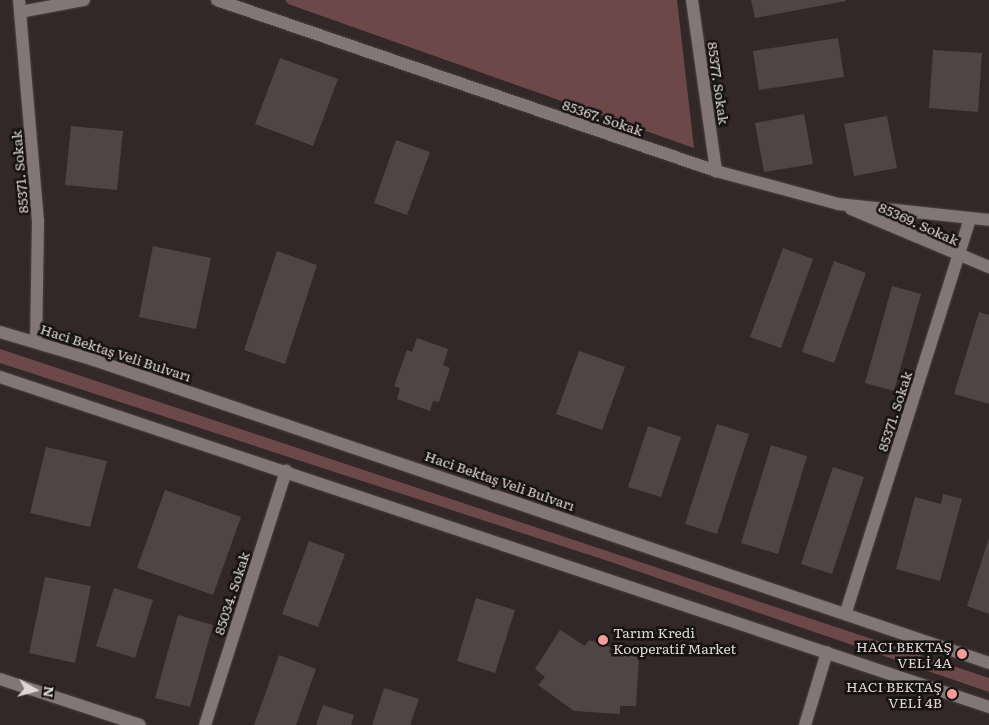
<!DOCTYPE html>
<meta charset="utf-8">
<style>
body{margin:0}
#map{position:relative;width:989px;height:725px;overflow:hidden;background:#322828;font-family:Literata,serif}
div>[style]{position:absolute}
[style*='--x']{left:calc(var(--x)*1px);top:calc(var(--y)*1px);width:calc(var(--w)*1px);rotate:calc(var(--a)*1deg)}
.green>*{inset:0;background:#6c4948}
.building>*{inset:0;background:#504545}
.roads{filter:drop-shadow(0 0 1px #4c4444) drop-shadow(0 0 1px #4c4444)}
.minor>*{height:12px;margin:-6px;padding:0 6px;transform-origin:6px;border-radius:6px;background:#827676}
.secondary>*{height:12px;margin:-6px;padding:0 6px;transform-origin:6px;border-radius:6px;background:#827676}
.dots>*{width:14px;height:14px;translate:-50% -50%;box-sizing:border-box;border:2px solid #171212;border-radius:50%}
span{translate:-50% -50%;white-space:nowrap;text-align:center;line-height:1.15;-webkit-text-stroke:5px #171212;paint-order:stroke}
.street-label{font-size:14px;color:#dcd6d6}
.poi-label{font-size:14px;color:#dcd6d6}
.left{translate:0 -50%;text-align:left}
.right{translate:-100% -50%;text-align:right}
.north{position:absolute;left:10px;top:665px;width:50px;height:50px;-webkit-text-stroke:4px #171212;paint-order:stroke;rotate:97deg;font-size:14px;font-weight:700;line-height:20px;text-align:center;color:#dcd6d6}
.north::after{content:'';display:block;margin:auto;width:18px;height:22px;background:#dcd6d6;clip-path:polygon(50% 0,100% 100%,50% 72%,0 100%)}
</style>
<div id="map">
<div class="green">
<div style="clip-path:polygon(285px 0,677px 0,694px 148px,288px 4px)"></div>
<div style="clip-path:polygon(0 349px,989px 678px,989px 692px,608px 561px,0 363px)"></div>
</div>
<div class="building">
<div style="clip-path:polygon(751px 0,846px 0,846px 1px,755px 18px)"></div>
<div style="clip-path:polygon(838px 38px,844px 77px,759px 90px,753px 51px)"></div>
<div style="clip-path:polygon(933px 50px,982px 53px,978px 112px,929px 108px)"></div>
<div style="clip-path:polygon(280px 58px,338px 79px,313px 146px,255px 124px)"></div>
<div style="clip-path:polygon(804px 114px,813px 164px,764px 172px,755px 123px)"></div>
<div style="clip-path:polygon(887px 116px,897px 168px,854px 176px,844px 124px)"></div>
<div style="clip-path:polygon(71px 126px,123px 131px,117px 190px,65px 185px)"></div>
<div style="clip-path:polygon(396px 140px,430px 152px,407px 215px,374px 203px)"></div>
<div style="clip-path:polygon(153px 246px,211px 258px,196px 329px,139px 317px)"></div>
<div style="clip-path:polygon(783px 248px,813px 259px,781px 348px,750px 337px)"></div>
<div style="clip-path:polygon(277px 251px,317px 265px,285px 364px,244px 350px)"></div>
<div style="clip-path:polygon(834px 261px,866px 273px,834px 363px,802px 352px)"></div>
<div style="clip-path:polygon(892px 286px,921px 294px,894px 391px,865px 383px)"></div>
<div style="clip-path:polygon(979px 312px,989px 315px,989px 404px,954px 394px)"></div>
<div style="clip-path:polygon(417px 338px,448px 349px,443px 365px,450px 368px,439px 402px,433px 401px,430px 411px,397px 399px,400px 388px,394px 386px,407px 350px,412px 352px)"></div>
<div style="clip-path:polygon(579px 351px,625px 367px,602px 430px,556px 414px)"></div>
<div style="clip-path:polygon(717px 424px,749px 434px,717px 534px,685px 524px)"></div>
<div style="clip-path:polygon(648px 426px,681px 437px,661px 497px,628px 487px)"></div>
<div style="clip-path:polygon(771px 445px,807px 456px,778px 554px,741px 543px)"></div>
<div style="clip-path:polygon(46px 447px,107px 461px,90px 527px,30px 513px)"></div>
<div style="clip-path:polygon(833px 467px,864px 477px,832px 574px,801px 564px)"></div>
<div style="clip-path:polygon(165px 490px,241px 517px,213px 595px,137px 568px)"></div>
<div style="clip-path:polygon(943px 494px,962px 499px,940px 581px,896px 569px,915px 497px,941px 504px)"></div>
<div style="clip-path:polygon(989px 538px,989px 614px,967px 606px)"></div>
<div style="clip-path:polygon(309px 541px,345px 554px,318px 627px,282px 614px)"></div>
<div style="clip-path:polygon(45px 577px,91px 586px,75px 663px,29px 653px)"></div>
<div style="clip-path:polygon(114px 588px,153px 600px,135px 658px,96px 646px)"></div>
<div style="clip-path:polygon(476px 598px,515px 610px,495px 673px,457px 661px)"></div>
<div style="clip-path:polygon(178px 615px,213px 625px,190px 707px,155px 698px)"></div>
<div style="clip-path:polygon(560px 630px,585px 646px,589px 640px,610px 647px,609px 653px,639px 657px,636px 706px,620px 706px,620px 714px,574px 711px,538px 685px,545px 677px,535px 669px)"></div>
<div style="clip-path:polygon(279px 655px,316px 669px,296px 725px,254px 725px)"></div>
<div style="clip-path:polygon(384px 688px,419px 699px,410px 725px,372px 725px)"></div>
<div style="clip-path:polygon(323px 705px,354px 715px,351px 725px,316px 725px)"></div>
</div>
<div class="roads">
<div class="minor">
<div style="--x:19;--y:0;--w:222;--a:85.1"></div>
<div style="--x:38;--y:221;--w:121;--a:90.9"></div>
<div style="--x:217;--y:0;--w:527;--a:18.92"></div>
<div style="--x:716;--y:171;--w:126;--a:15.1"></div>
<div style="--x:838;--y:204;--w:152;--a:6"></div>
<div style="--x:692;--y:0;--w:173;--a:82"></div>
<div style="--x:20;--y:12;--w:65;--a:-10.6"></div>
<div style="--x:851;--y:209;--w:150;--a:22.8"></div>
<div style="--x:846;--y:612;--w:412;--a:-72.5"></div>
<div style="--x:0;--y:679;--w:147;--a:18.2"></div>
<div style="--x:205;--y:725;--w:267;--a:-72.3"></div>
<div style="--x:805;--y:725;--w:76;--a:-73.2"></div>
</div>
<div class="secondary">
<div style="--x:0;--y:332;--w:95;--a:16.5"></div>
<div style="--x:91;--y:359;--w:948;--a:18.7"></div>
<div style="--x:0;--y:377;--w:1043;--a:18.45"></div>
</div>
</div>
<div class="dots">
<div style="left:603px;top:640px;background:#f59b9a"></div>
<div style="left:962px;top:654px;background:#f59b9a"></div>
<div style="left:952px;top:694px;background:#f59b9a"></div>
</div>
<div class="street-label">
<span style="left:719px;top:83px;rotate:82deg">85377. Sokak</span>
<span style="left:603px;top:117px;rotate:19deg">85367. Sokak</span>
<span style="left:19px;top:172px;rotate:-95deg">85371. Sokak</span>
<span style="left:919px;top:223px;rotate:24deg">85369. Sokak</span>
<span style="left:116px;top:352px;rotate:18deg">Haci Bektaş Veli Bulvarı</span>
<span style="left:894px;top:411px;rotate:-72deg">85371. Sokak</span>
<span style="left:500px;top:480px;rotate:19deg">Haci Bektaş Veli Bulvarı</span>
<span style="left:231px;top:593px;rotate:-72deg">85034. Sokak</span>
</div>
<div class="poi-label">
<span class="left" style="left:613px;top:640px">Tarım Kredi<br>Kooperatif Market</span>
<span class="right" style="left:952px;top:654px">HACI BEKTAŞ<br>VELİ 4A</span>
<span class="right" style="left:942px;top:694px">HACI BEKTAŞ<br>VELİ 4B</span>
</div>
<div class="north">N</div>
</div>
